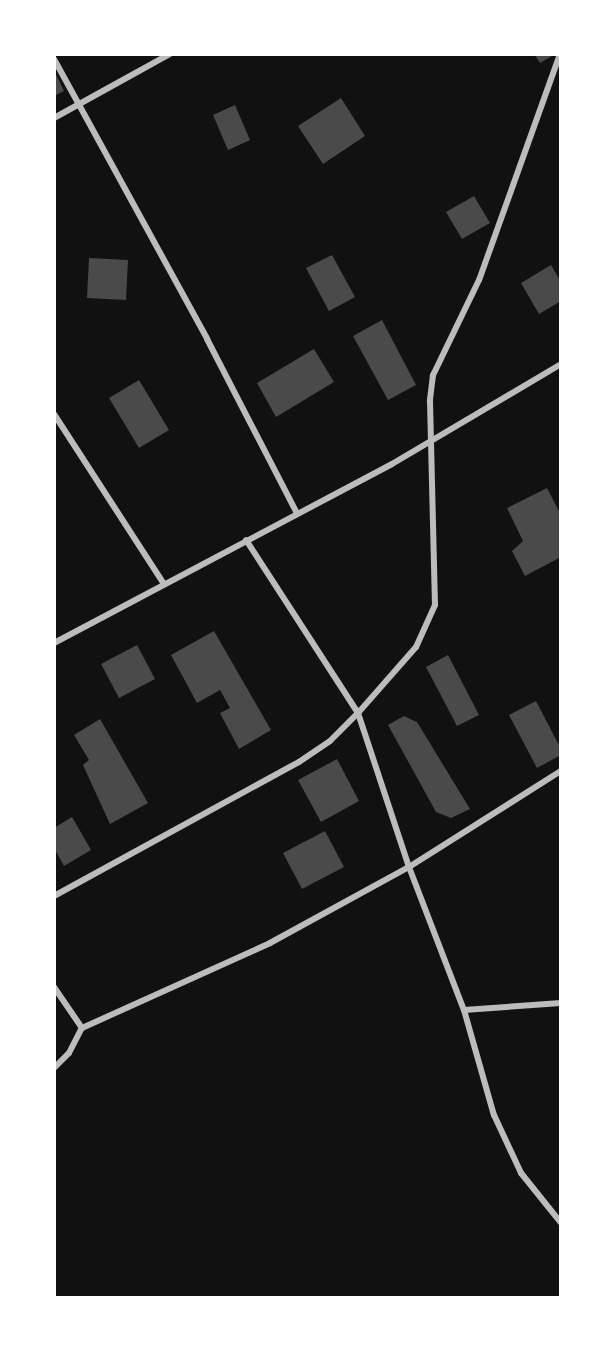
<!DOCTYPE html>
<style>
body{margin:0}
#map{position:relative;width:615px;height:1352px;overflow:hidden;background:#111;font-family:Manrope,sans-serif}
div>[style]{position:absolute}
[style*='--x']{left:calc(var(--x)*1px);top:calc(var(--y)*1px);width:calc(var(--w)*1px);rotate:calc(var(--a)*1deg)}
.building>*{inset:0;background:#4a4a4a}
.minor>*{height:6px;margin:-3px;padding:0 3px;transform-origin:3px;border-radius:3px;background:#bcbcbc}
span{translate:-50% -50%;white-space:nowrap;text-align:center;line-height:1.15;-webkit-text-stroke:4.5px #fff;paint-order:stroke}
.frame{position:absolute;inset:0;border:56px solid #fff;pointer-events:none}
</style>
<div id="map">
<div class="building">
<div style="clip-path:polygon(534px 54px,551px 54px,552px 56px,540px 63px)"></div>
<div style="clip-path:polygon(54px 70px,64px 91px,54px 96px)"></div>
<div style="clip-path:polygon(341px 98px,365px 136px,323px 164px,298px 126px)"></div>
<div style="clip-path:polygon(235px 105px,250px 140px,228px 150px,213px 115px)"></div>
<div style="clip-path:polygon(474px 196px,490px 223px,462px 239px,446px 212px)"></div>
<div style="clip-path:polygon(332px 255px,355px 297px,329px 311px,306px 268px)"></div>
<div style="clip-path:polygon(89px 258px,128px 260px,126px 300px,87px 298px)"></div>
<div style="clip-path:polygon(551px 265px,561px 282px,561px 301px,539px 314px,521px 283px)"></div>
<div style="clip-path:polygon(382px 320px,416px 385px,388px 400px,353px 336px)"></div>
<div style="clip-path:polygon(314px 349px,334px 382px,276px 417px,257px 383px)"></div>
<div style="clip-path:polygon(139px 380px,169px 430px,139px 448px,109px 398px)"></div>
<div style="clip-path:polygon(547px 488px,561px 515px,561px 557px,525px 576px,512px 551px,523px 541px,507px 508px)"></div>
<div style="clip-path:polygon(214px 631px,271px 730px,239px 749px,220px 713px,230px 708px,220px 690px,197px 703px,171px 655px)"></div>
<div style="clip-path:polygon(137px 645px,155px 679px,119px 698px,101px 664px)"></div>
<div style="clip-path:polygon(448px 655px,479px 715px,457px 726px,426px 667px)"></div>
<div style="clip-path:polygon(536px 701px,561px 749px,561px 755px,537px 768px,509px 715px)"></div>
<div style="clip-path:polygon(404px 716px,417px 722px,470px 809px,451px 818px,436px 812px,388px 725px)"></div>
<div style="clip-path:polygon(100px 719px,148px 803px,110px 824px,83px 765px,89px 760px,74px 735px)"></div>
<div style="clip-path:polygon(337px 759px,359px 801px,321px 822px,298px 780px)"></div>
<div style="clip-path:polygon(72px 817px,91px 850px,64px 866px,54px 848px,54px 828px)"></div>
<div style="clip-path:polygon(325px 831px,344px 867px,302px 889px,283px 853px)"></div>
</div>
<div class="minor">
<div style="--x:560;--y:54;--w:240;--a:109.7"></div>
<div style="--x:479;--y:280;--w:106;--a:115.8"></div>
<div style="--x:433;--y:375;--w:26;--a:97"></div>
<div style="--x:430;--y:401;--w:204;--a:88.6"></div>
<div style="--x:435;--y:605;--w:46;--a:114.3"></div>
<div style="--x:416;--y:647;--w:88;--a:131.3"></div>
<div style="--x:358;--y:713;--w:162;--a:71.7"></div>
<div style="--x:409;--y:867;--w:153;--a:69"></div>
<div style="--x:464;--y:1010;--w:109;--a:74.1"></div>
<div style="--x:494;--y:1115;--w:64;--a:65"></div>
<div style="--x:521;--y:1173;--w:64;--a:51.3"></div>
<div style="--x:54;--y:59;--w:319;--a:61.3"></div>
<div style="--x:207;--y:339;--w:196;--a:62.7"></div>
<div style="--x:54;--y:118;--w:132;--a:-28.9"></div>
<div style="--x:54;--y:414;--w:202;--a:57.1"></div>
<div style="--x:54;--y:643;--w:382;--a:-27.9"></div>
<div style="--x:392;--y:464;--w:196;--a:-30.6"></div>
<div style="--x:54;--y:896;--w:279;--a:-28.7"></div>
<div style="--x:299;--y:762;--w:37;--a:-34"></div>
<div style="--x:330;--y:741;--w:40;--a:-45"></div>
<div style="--x:358;--y:713;--w:206;--a:-122.9"></div>
<div style="--x:54;--y:987;--w:50;--a:55.7"></div>
<div style="--x:464;--y:1010;--w:97;--a:-4.1"></div>
<div style="--x:54;--y:1068;--w:21;--a:-45"></div>
<div style="--x:69;--y:1053;--w:28;--a:-63"></div>
<div style="--x:82;--y:1028;--w:206;--a:-24.3"></div>
<div style="--x:270;--y:943;--w:158;--a:-28.7"></div>
<div style="--x:409;--y:867;--w:180;--a:-32.3"></div>
</div>
<div class="frame"></div>
</div>
